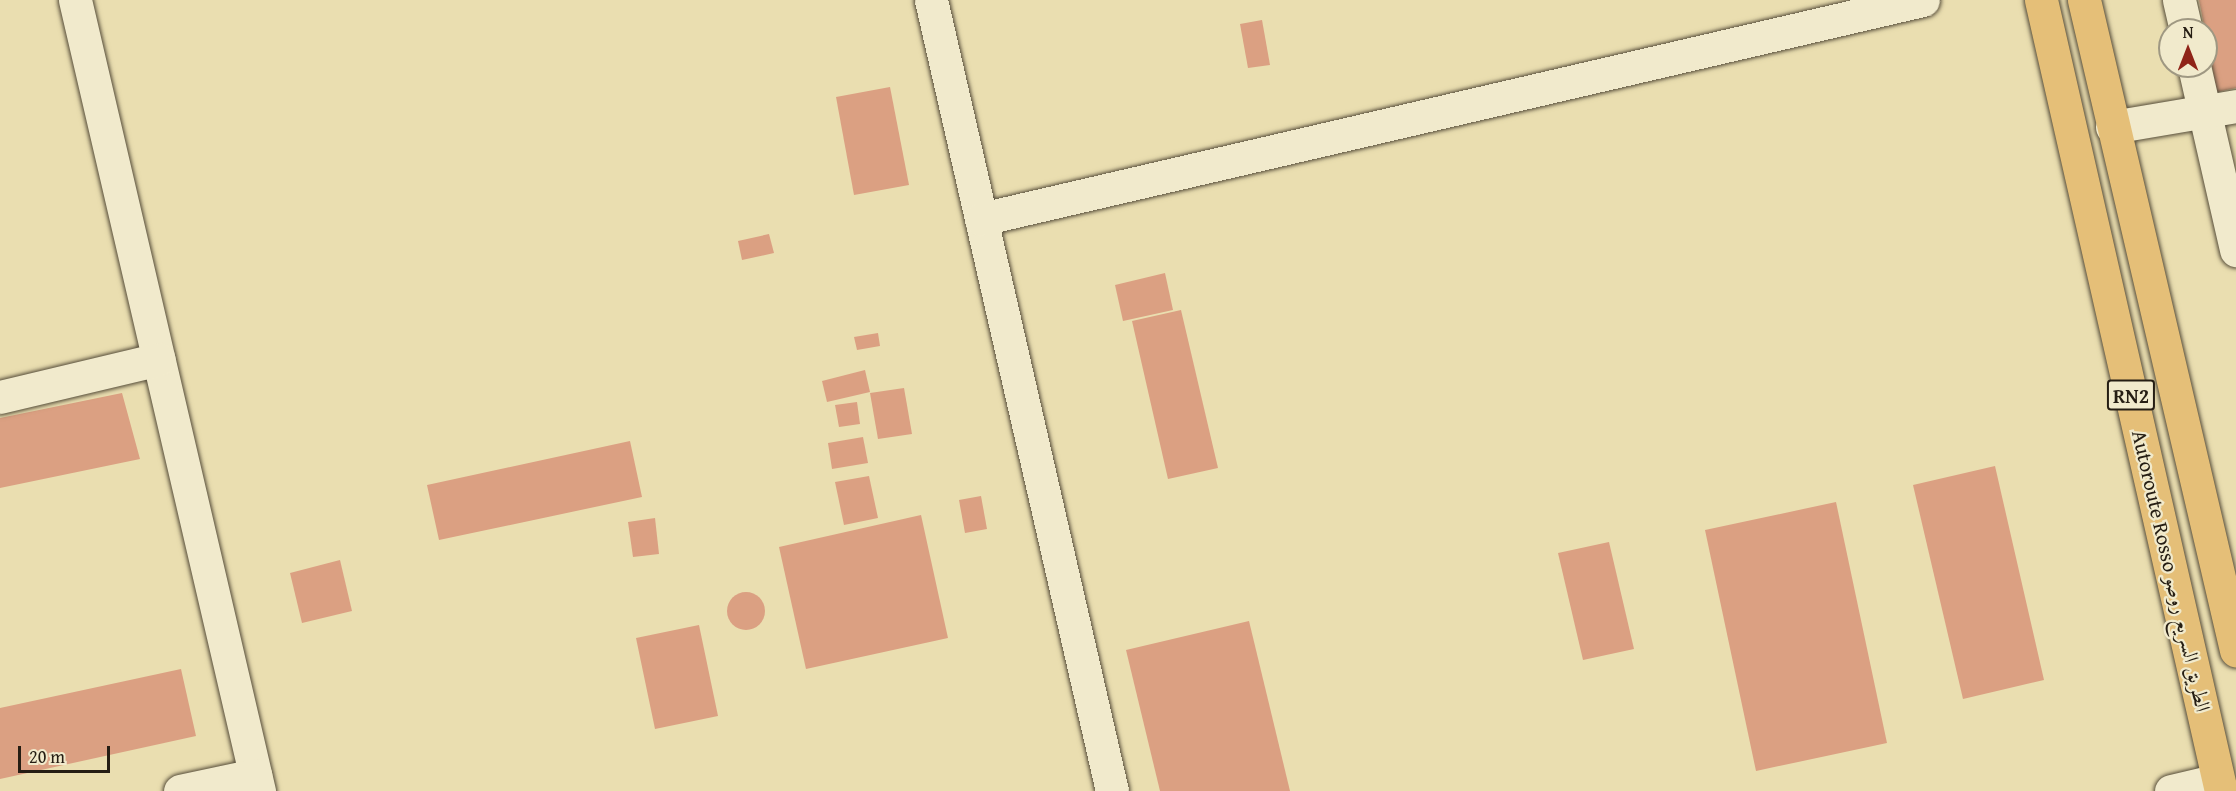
<!DOCTYPE html>
<meta charset="utf-8">
<style>
body{margin:0}
#map{position:relative;width:2236px;height:791px;overflow:hidden;background:#eadeb0;font-family:"Gentium Book Plus",Amiri,serif}
div>[style]{position:absolute}
[style*='--x']{left:calc(var(--x)*1px);top:calc(var(--y)*1px);width:calc(var(--w)*1px);rotate:calc(var(--a)*1deg)}
.building>*{inset:0;background:#dba082}
.round{border-radius:50%}
.roads{filter:drop-shadow(0 0 2px #564d3a) drop-shadow(0 0 2px #564d3a)}
.minor>*{height:33px;margin:-16.5px;padding:0 16.5px;transform-origin:16.5px;border-radius:16.5px;background:#f1eacc}
.highway>*{height:33px;margin:-16.5px;padding:0 16.5px;transform-origin:16.5px;border-radius:16.5px;background:#e5bf78}
span{translate:-50% -50%;white-space:nowrap;text-align:center;line-height:1.15;-webkit-text-stroke:4.5px #f1eacc;paint-order:stroke}
.shield-label span{padding:2px 4px;background:#f1eacc;border:2px solid;border-radius:4px;-webkit-text-stroke-width:0}
.shield-label{font-size:20px;color:#251d13;font-weight:700}
.street-label{font-size:21px;color:#251d13}
.north{position:absolute;left:2158px;top:18px;width:60px;height:60px;box-sizing:border-box;background:#f1eacc;border:2px solid #9f9882;border-radius:50%;rotate:0deg;font-size:16px;font-weight:700;line-height:24px;text-align:center;color:#251d13}
.north::after{content:'';display:block;margin:auto;width:21px;height:27px;background:#8f2418;clip-path:polygon(50% 0,100% 100%,50% 72%,0 100%)}
.scale{position:absolute;left:18px;top:746px;width:92px;height:27px;box-sizing:border-box;border:3px solid #251d13;border-top:0;padding-left:8px;font-size:18px;line-height:21px;white-space:nowrap;color:#251d13;-webkit-text-stroke:4px #f1eacc;paint-order:stroke}
</style>
<div id="map">
<div class="building">
<div style="clip-path:polygon(2199px 0,2236px 0,2236px 88px,2217px 92px)"></div>
<div style="clip-path:polygon(1262px 20px,1270px 65px,1248px 68px,1240px 24px)"></div>
<div style="clip-path:polygon(890px 87px,909px 185px,854px 195px,836px 97px)"></div>
<div style="clip-path:polygon(769px 234px,774px 253px,742px 260px,738px 241px)"></div>
<div style="clip-path:polygon(1165px 273px,1173px 310px,1123px 321px,1115px 285px)"></div>
<div style="clip-path:polygon(1181px 310px,1218px 468px,1168px 479px,1132px 321px)"></div>
<div style="clip-path:polygon(878px 333px,880px 346px,857px 350px,854px 337px)"></div>
<div style="clip-path:polygon(865px 370px,870px 392px,827px 402px,822px 381px)"></div>
<div style="clip-path:polygon(904px 388px,912px 434px,878px 439px,870px 393px)"></div>
<div style="clip-path:polygon(122px 393px,140px 459px,0 488px,0 418px)"></div>
<div style="clip-path:polygon(857px 402px,860px 424px,839px 427px,835px 405px)"></div>
<div style="clip-path:polygon(863px 437px,868px 463px,832px 469px,828px 443px)"></div>
<div style="clip-path:polygon(630px 441px,642px 497px,439px 540px,427px 485px)"></div>
<div style="clip-path:polygon(1995px 466px,2044px 680px,1963px 699px,1913px 485px)"></div>
<div style="clip-path:polygon(869px 476px,878px 518px,844px 525px,835px 482px)"></div>
<div style="clip-path:polygon(981px 496px,987px 529px,965px 533px,959px 500px)"></div>
<div style="clip-path:polygon(1836px 502px,1887px 743px,1756px 771px,1705px 530px)"></div>
<div style="clip-path:polygon(921px 515px,948px 638px,806px 669px,779px 547px)"></div>
<div style="clip-path:polygon(655px 518px,659px 554px,633px 557px,628px 522px)"></div>
<div style="clip-path:polygon(1609px 542px,1634px 649px,1583px 660px,1558px 553px)"></div>
<div style="clip-path:polygon(340px 560px,352px 611px,302px 623px,290px 573px)"></div>
<div class="round" style="left:727px;top:592px;width:38px;height:38px"></div>
<div style="clip-path:polygon(1249px 621px,1290px 791px,1160px 791px,1126px 650px)"></div>
<div style="clip-path:polygon(699px 625px,718px 716px,655px 729px,636px 638px)"></div>
<div style="clip-path:polygon(181px 669px,196px 736px,0 779px,0 708px)"></div>
</div>
<div class="roads">
<div class="minor">
<div style="--x:75;--y:0;--w:812;--a:76.9"></div>
<div style="--x:931;--y:0;--w:811;--a:77.11"></div>
<div style="--x:2179;--y:0;--w:31;--a:77"></div>
<div style="--x:2194;--y:66;--w:189;--a:77.1"></div>
<div style="--x:2112;--y:127;--w:126;--a:-9.6"></div>
<div style="--x:981;--y:219;--w:967;--a:-13.09"></div>
<div style="--x:0;--y:397;--w:163;--a:-13.4"></div>
<div style="--x:180;--y:791;--w:77;--a:-12"></div>
<div style="--x:2171;--y:791;--w:48;--a:-13.2"></div>
</div>
<div class="highway">
<div style="--x:2041;--y:0;--w:811;--a:77.18"></div>
<div style="--x:2084;--y:0;--w:668;--a:76.84"></div>
</div>
</div>
<div class="shield-label">
<span style="left:2131px;top:395px">RN2</span>
</div>
<div class="street-label">
<span style="left:2171px;top:571px;rotate:77deg">Autoroute Rosso الطريق السريع روصو</span>
</div>
<div class="north">N</div>
<div class="scale">20 m</div>
</div>
